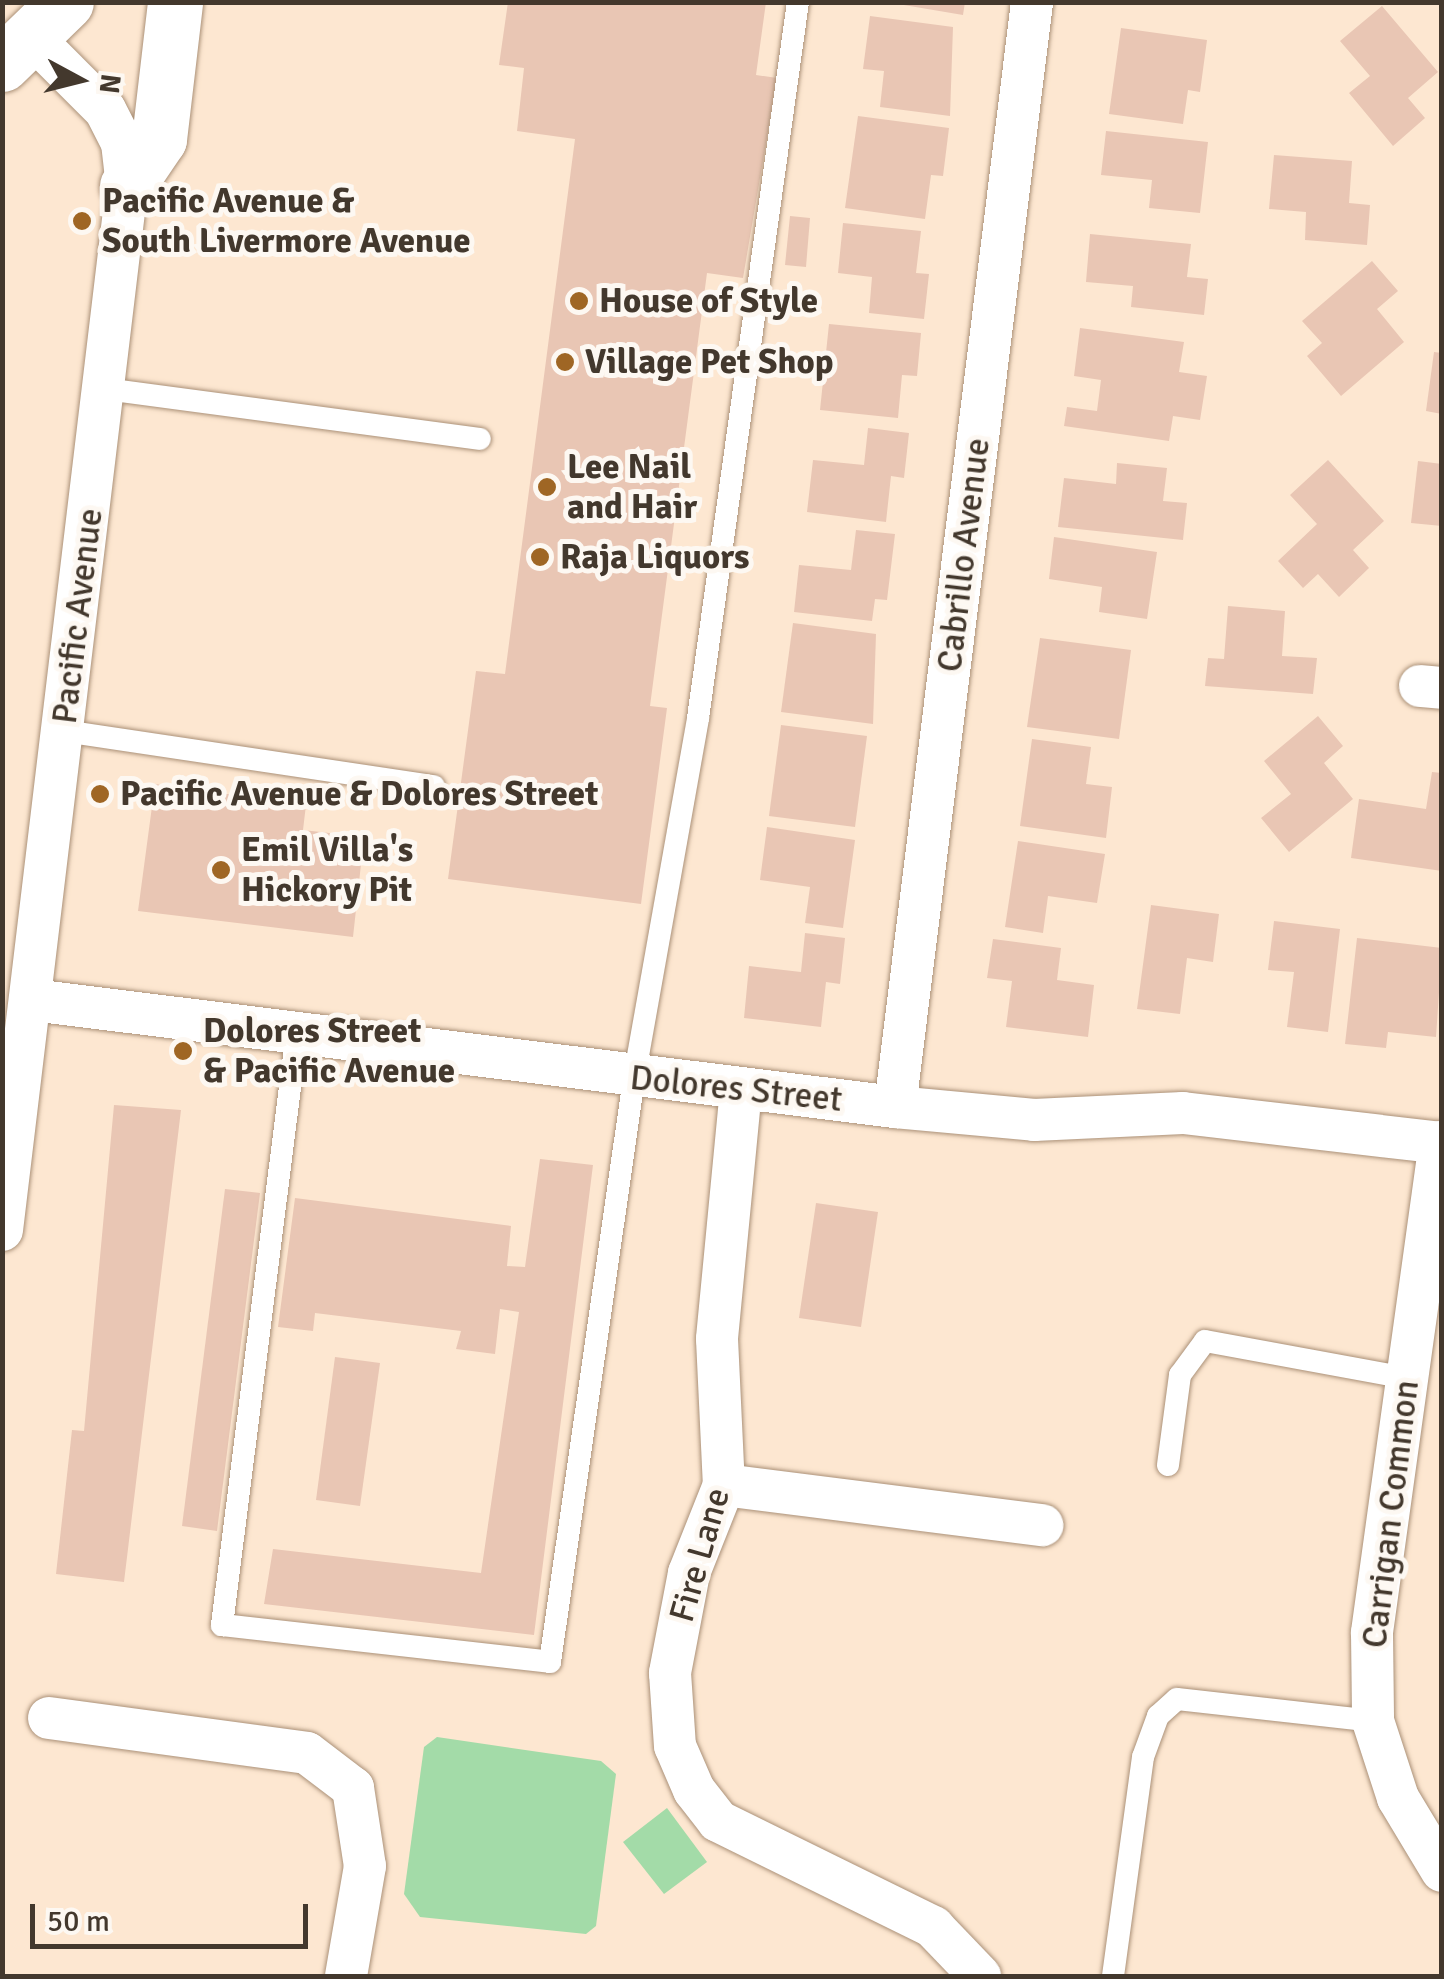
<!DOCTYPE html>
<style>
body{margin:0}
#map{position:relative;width:1444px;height:1979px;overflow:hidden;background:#fde7d1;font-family:Signika,sans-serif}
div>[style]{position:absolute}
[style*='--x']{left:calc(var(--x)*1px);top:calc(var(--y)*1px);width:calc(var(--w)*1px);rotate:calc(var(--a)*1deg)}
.green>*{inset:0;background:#a3dba8}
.building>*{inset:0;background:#e9c6b4}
.roads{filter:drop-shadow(0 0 2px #ab9178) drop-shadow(0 0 2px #ab9178)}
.service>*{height:22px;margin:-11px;padding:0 11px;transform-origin:11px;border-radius:11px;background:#fff}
.minor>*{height:42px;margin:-21px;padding:0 21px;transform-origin:21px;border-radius:21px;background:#fff}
.secondary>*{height:55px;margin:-27.5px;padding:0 27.5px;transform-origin:27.5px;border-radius:27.5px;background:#fff}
.dots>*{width:28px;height:28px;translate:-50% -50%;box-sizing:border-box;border:5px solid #fdf8f2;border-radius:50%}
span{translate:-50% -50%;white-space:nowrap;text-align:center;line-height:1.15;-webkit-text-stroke:10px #fdf8f2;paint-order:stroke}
.poi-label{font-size:35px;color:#43382d;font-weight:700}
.left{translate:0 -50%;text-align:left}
.street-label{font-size:35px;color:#43382d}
.frame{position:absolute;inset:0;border:5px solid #43382d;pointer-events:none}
.north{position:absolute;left:30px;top:30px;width:100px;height:100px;-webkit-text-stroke:8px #fdf8f2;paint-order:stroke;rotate:97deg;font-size:28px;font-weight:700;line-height:40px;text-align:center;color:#43382d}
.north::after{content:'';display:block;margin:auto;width:35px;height:45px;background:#43382d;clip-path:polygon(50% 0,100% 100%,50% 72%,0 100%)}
.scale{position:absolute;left:30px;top:1904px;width:278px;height:45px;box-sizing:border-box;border:5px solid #43382d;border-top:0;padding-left:12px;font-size:30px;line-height:35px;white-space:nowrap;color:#43382d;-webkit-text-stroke:8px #fdf8f2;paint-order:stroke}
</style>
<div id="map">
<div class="green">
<div style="clip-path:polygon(437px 1737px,601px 1761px,616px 1774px,596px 1926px,586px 1934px,420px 1917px,404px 1894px,424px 1747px)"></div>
<div style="clip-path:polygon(667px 1808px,707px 1862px,664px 1894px,623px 1842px)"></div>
</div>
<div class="building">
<div style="clip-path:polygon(508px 2px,766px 2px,756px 75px,777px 78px,743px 278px,707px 273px,650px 706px,667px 708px,641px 904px,448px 879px,476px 671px,505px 674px,575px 139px,517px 131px,524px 68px,499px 65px)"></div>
<div style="clip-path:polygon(886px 2px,965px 2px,963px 15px)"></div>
<div style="clip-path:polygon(1382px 6px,1438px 72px,1408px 98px,1425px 118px,1393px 146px,1349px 93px,1370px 76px,1340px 41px)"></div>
<div style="clip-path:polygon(870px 16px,953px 27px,950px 116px,880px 107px,884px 71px,863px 69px)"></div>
<div style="clip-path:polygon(1121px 28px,1207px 40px,1200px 92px,1188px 90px,1183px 124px,1109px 114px)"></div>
<div style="clip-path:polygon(858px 116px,949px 128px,943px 176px,931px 175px,925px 219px,845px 208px)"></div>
<div style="clip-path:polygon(1106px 131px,1208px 142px,1200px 213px,1149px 208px,1152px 180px,1101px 175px)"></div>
<div style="clip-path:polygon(1274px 155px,1352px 161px,1349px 203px,1370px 205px,1367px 245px,1305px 240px,1306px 212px,1269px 209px)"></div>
<div style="clip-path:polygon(790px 216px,810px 218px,806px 267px,785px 265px)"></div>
<div style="clip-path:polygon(843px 223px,921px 231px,916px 273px,929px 274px,924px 319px,869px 313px,872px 277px,838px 273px)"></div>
<div style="clip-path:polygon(1090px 234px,1191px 244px,1187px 277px,1208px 279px,1204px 315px,1131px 307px,1133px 286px,1086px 282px)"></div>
<div style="clip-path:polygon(1372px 261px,1398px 291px,1377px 309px,1404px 342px,1341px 396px,1307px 356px,1322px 343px,1302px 321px)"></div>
<div style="clip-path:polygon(829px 324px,921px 333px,917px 376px,902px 375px,898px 418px,820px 410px)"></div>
<div style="clip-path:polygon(1080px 328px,1184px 342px,1179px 372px,1207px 376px,1200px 420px,1173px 416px,1169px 441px,1064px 426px,1067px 407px,1097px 411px,1101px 380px,1074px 376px)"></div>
<div style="clip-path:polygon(1434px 352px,1442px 353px,1442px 414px,1426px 411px)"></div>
<div style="clip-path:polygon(868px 428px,909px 433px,904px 478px,891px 476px,886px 522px,807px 512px,813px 460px,864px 465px)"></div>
<div style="clip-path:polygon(1328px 460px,1384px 521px,1353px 550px,1369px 568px,1339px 597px,1318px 574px,1303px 588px,1278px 561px,1317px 524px,1290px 495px)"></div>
<div style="clip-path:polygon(1418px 461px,1442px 464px,1442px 526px,1411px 523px)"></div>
<div style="clip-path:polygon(1117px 463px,1167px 468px,1163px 501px,1187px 503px,1183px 540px,1058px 527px,1064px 478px,1116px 484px)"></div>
<div style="clip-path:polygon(856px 530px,895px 534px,887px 600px,875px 599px,872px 621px,794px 612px,799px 565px,851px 570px)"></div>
<div style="clip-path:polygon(1054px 537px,1157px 552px,1147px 619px,1099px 612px,1102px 587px,1049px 579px)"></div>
<div style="clip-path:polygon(1228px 606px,1285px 611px,1282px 656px,1317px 658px,1313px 694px,1205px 686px,1208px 658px,1224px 659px)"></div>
<div style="clip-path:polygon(793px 623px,876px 634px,873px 724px,781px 712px)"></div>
<div style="clip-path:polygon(1040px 638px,1131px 650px,1119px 739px,1027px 727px)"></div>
<div style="clip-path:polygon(1318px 716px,1343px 746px,1324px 763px,1353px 799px,1289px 852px,1261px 818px,1291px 794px,1264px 761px)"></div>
<div style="clip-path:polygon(781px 725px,867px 736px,855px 827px,769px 816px)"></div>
<div style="clip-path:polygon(1032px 739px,1091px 747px,1086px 784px,1112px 787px,1106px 838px,1020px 826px)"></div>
<div style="clip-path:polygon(1432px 772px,1442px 773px,1442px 871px,1351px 858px,1359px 799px,1426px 809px)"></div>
<div style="clip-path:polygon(155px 784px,306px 805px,303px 830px,364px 837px,353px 937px,138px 911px)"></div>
<div style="clip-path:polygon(767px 827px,855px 840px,843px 928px,805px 923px,810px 887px,760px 880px)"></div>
<div style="clip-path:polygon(1018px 841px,1105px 854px,1097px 903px,1048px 896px,1043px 933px,1005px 927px)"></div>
<div style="clip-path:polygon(1151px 905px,1219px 914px,1213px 962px,1187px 958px,1180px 1014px,1137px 1009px)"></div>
<div style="clip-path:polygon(1274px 921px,1340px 929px,1328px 1032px,1287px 1027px,1294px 972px,1268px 970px)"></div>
<div style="clip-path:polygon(805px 933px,845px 938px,840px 984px,826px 982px,821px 1027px,744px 1018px,749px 966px,801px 972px)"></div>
<div style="clip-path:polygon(1357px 938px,1442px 948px,1436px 1037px,1388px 1032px,1386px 1048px,1345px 1044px)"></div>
<div style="clip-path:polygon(993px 939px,1061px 948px,1057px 980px,1094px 985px,1088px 1037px,1006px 1027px,1012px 981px,987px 978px)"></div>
<div style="clip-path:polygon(114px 1105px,181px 1110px,124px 1582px,56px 1574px,72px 1430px,84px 1431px)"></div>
<div style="clip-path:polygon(540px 1159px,593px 1165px,534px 1635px,264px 1604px,273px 1549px,481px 1573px,519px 1312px,500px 1309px,495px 1354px,456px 1349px,461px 1331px,315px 1313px,313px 1331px,278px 1327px,295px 1198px,511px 1226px,507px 1266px,525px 1267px)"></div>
<div style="clip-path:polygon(225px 1189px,260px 1193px,217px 1531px,182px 1526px)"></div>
<div style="clip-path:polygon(816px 1203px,878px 1212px,861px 1327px,799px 1318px)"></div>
<div style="clip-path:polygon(335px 1357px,380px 1363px,360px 1506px,316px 1500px)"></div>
</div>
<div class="roads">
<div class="service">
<div style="--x:106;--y:389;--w:377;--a:7.6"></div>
<div style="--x:64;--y:731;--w:374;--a:8.5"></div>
<div style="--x:297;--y:1032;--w:598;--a:97.21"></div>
<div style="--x:222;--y:1625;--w:330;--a:6.4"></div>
<div style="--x:550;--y:1662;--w:590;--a:-81.81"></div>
<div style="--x:634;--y:1078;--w:366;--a:-79.9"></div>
<div style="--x:698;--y:718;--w:723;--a:-82.05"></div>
<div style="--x:1168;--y:1465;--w:91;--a:-82.4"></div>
<div style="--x:1180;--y:1375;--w:42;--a:-53.7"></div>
<div style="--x:1205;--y:1341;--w:205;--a:10.4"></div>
<div style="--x:1113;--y:1976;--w:221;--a:-82.2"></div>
<div style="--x:1143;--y:1757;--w:44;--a:-69.9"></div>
<div style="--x:1158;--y:1716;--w:25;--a:-42"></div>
<div style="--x:1177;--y:1699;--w:197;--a:6.4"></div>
</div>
<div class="minor">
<div style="--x:1420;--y:686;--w:22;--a:5"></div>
<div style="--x:32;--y:1000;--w:870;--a:7.07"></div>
<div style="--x:895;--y:1107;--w:140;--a:5.3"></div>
<div style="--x:1034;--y:1120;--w:149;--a:-2.7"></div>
<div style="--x:1183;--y:1113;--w:261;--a:6.6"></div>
<div style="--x:741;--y:1089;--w:251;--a:95.5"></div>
<div style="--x:717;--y:1339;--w:146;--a:87.3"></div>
<div style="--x:724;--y:1485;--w:95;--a:111.7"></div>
<div style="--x:689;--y:1573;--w:102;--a:100.8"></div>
<div style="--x:670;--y:1673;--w:73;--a:86.1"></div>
<div style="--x:675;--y:1746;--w:48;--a:66.6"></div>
<div style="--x:694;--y:1790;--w:39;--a:52"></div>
<div style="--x:718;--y:1821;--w:240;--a:26.2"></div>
<div style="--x:933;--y:1927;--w:68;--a:46.2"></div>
<div style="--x:895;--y:1107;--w:1113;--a:-82.93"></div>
<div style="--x:1440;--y:1142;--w:496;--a:97.9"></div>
<div style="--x:1372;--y:1633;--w:88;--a:89.3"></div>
<div style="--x:1373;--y:1721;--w:81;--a:72"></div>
<div style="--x:1398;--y:1798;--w:85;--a:58.9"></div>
<div style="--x:2;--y:1230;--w:1051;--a:-83.17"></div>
<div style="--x:127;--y:186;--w:43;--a:-96.6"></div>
<div style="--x:122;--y:143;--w:37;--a:-117"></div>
<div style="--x:105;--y:110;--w:105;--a:-135"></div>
<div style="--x:724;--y:1485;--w:321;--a:7.2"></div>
<div style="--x:49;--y:1718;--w:260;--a:7.7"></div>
<div style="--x:307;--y:1753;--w:58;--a:37.3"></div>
<div style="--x:353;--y:1788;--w:79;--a:81.3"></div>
<div style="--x:365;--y:1866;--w:112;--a:99.8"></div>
</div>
<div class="secondary">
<div style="--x:2;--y:64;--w:89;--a:-44.1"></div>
<div style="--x:127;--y:186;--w:57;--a:-55.8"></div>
<div style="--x:159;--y:139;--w:138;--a:-83.3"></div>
</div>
</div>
<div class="dots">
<div style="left:82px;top:221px;background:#9f6624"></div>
<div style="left:579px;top:301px;background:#9f6624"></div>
<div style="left:565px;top:362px;background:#9f6624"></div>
<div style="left:547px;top:487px;background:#9f6624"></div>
<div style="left:540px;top:557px;background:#9f6624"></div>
<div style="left:100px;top:794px;background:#9f6624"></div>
<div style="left:221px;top:870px;background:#9f6624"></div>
<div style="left:183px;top:1051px;background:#9f6624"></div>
</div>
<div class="poi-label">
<span class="left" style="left:102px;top:221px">Pacific Avenue &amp;<br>South Livermore Avenue</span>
<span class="left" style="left:599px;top:301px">House of Style</span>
<span class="left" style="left:585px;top:362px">Village Pet Shop</span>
<span class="left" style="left:567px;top:487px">Lee Nail<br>and Hair</span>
<span class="left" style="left:560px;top:557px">Raja Liquors</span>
<span class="left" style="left:120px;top:794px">Pacific Avenue &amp; Dolores Street</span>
<span class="left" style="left:241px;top:870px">Emil Villa's<br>Hickory Pit</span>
<span class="left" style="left:203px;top:1051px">Dolores Street<br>&amp; Pacific Avenue</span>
</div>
<div class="street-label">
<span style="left:964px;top:555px;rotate:-83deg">Cabrillo Avenue</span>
<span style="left:78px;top:616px;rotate:-83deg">Pacific Avenue</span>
<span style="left:736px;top:1089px;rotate:6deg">Dolores Street</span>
<span style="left:1391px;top:1514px;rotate:-83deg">Carrigan Common</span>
<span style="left:700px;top:1555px;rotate:-74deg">Fire Lane</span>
</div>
<div class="frame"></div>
<div class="north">N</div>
<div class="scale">50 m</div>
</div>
